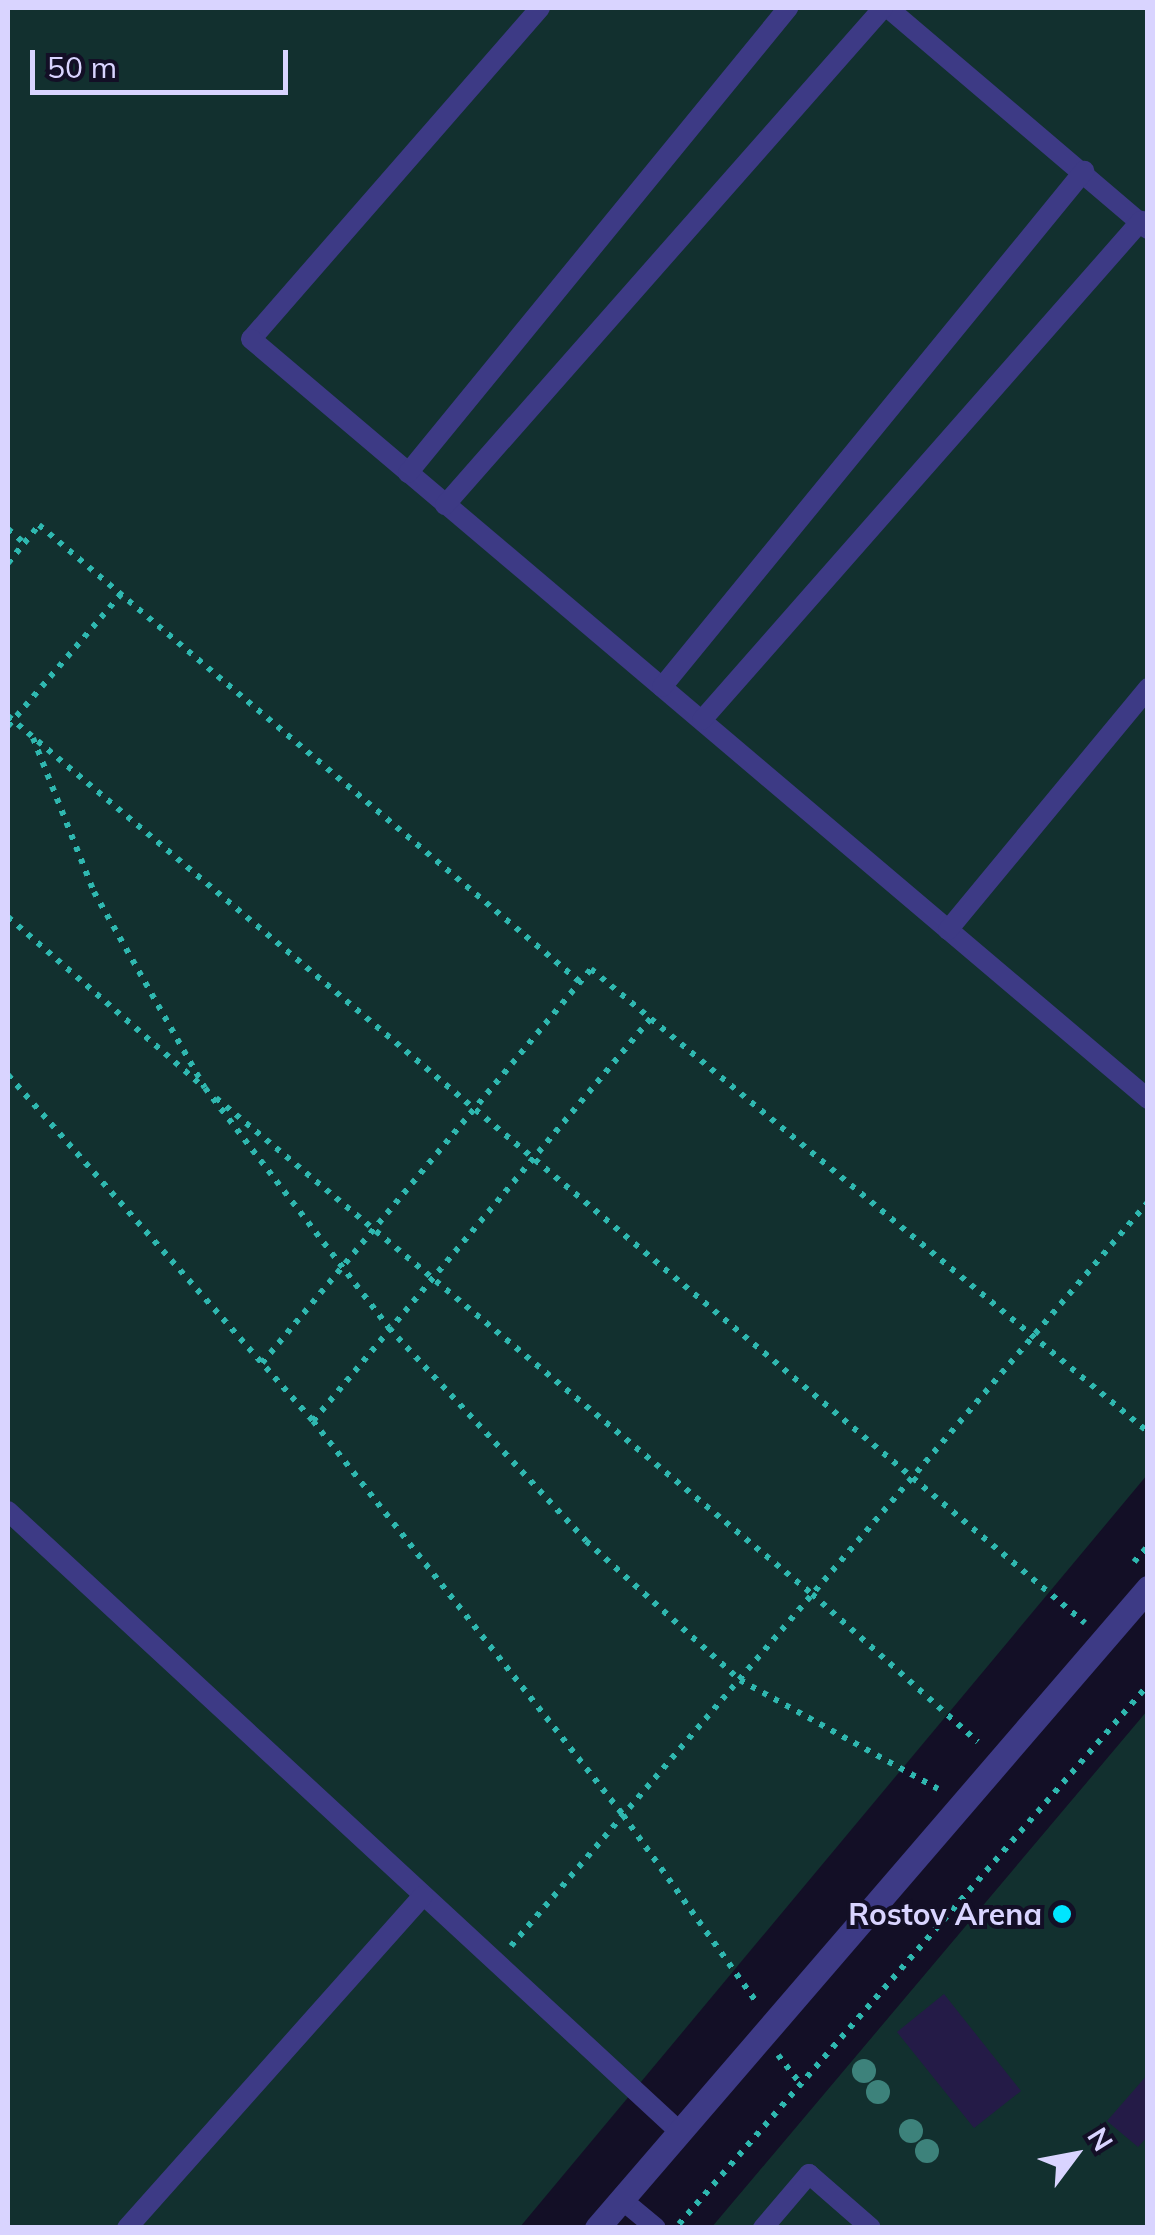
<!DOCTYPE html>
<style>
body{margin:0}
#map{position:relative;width:1155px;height:2235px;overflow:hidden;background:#130f26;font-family:Mulish,sans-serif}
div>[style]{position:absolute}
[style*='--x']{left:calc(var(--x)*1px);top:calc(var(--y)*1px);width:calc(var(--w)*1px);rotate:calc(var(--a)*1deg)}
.green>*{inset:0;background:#12302f}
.building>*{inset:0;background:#241b47}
.path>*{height:6px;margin-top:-3px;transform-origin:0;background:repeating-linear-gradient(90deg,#2fb8b0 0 5px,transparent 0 13px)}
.lane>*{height:20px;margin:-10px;padding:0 10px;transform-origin:10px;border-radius:10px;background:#3d3a85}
.street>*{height:25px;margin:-12.5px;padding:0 12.5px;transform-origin:12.5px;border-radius:12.5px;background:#3d3a85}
.trees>*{width:24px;height:24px;margin:-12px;border-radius:50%;background:#3d827b}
.dots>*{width:28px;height:28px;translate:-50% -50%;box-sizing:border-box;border:5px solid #130f26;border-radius:50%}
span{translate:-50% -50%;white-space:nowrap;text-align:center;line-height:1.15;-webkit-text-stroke:8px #130f26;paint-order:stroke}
.poi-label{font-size:30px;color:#d9d4ff;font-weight:700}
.right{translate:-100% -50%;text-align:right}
.frame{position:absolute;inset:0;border:10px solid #d9d4ff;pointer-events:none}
.north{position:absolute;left:1025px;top:2105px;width:100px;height:100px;-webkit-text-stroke:8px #130f26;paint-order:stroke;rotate:58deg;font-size:28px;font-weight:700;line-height:40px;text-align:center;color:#d9d4ff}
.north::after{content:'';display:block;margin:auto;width:35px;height:45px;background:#d9d4ff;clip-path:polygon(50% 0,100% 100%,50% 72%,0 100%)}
.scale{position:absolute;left:30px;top:50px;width:258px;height:45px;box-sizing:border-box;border:5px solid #d9d4ff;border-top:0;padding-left:12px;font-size:30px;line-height:35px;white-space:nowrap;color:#d9d4ff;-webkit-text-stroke:8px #130f26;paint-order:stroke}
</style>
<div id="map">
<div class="green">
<div style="clip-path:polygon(8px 8px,1147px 8px,1147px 1475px,520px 2227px,8px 2227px)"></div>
<div style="clip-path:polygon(1147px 1711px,1147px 2227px,711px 2228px,717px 2221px)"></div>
</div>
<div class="building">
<div style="clip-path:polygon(944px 1994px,1021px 2091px,974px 2128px,897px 2032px)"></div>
<div style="clip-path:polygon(1148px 2074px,1148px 2136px,1138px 2147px,1107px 2121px)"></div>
</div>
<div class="path">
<div style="--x:8;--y:529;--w:21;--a:41"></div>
<div style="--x:8;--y:563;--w:49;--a:-50.8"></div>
<div style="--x:39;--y:525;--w:708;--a:40.19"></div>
<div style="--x:8;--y:716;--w:1408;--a:40.1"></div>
<div style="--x:8;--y:726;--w:175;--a:-49.4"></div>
<div style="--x:33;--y:738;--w:166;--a:68.4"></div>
<div style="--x:94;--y:892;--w:225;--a:60.5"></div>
<div style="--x:205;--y:1088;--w:302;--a:52.5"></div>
<div style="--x:389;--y:1328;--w:290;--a:47.2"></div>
<div style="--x:586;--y:1541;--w:207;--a:42.1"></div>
<div style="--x:740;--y:1680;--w:226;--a:28.8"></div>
<div style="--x:8;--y:917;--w:253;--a:41"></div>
<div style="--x:8;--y:1075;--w:461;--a:48.6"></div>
<div style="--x:313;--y:1421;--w:501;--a:51.8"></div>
<div style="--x:623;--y:1815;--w:231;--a:54.5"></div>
<div style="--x:216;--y:1098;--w:775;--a:39.77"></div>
<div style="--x:812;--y:1594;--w:222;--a:41.7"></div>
<div style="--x:262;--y:1363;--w:513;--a:-50.14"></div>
<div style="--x:591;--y:969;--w:724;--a:39.73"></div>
<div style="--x:313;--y:1421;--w:526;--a:-50.01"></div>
<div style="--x:1134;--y:1562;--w:21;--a:-49"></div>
<div style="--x:511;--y:1946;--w:979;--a:-49.43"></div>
<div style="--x:778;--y:2055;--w:34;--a:52"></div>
<div style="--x:679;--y:2224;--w:714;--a:-48.97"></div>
</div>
<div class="lane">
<div style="--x:540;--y:8;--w:439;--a:131.1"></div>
<div style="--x:251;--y:339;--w:1176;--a:40.27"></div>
<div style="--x:888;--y:8;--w:341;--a:40.4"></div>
<div style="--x:408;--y:473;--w:601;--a:-50.74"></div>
<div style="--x:445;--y:505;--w:662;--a:-48.61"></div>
<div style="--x:662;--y:687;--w:667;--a:-50.72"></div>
<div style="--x:702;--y:720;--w:665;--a:-48.66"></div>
<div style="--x:948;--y:930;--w:314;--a:-50.4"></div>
<div style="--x:8;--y:1511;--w:914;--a:42.74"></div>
<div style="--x:621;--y:2199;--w:45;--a:39.6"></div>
<div style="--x:127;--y:2228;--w:445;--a:-48.3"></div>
<div style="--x:763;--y:2228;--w:71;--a:-49.6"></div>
<div style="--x:809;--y:2174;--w:82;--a:41.1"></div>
</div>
<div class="street">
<div style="--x:597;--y:2228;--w:845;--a:-49.27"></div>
</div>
<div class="trees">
<div style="left:864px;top:2071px"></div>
<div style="left:878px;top:2092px"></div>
<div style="left:911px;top:2131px"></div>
<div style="left:927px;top:2151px"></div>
</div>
<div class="dots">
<div style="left:1062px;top:1914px;background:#00e5ff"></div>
</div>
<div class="poi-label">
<span class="right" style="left:1042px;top:1914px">Rostov Arena</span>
</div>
<div class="frame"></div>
<div class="north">N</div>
<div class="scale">50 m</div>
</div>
